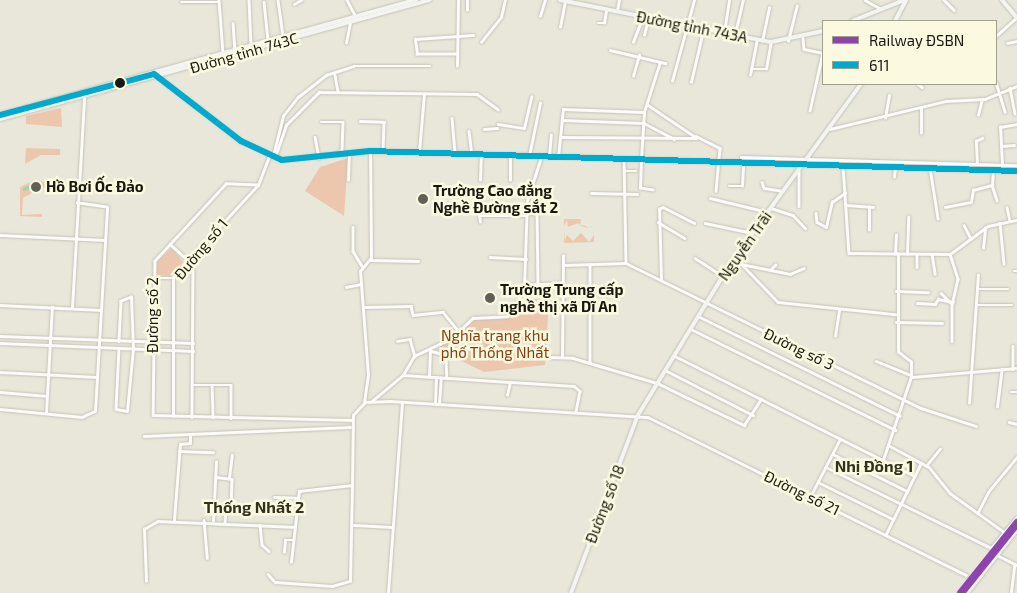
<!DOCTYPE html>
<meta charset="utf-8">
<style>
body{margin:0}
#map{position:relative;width:1017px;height:593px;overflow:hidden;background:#e8e7da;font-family:"Exo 2",sans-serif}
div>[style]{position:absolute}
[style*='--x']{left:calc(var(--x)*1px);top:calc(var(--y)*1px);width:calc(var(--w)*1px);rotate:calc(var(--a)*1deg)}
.green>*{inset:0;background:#ecc7ad}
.water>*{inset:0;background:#97d6b4}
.roads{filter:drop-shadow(0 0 1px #c4c3b8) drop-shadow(0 0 1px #c4c3b8)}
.street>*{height:2.5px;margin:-1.25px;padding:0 1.25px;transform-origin:1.25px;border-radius:1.25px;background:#fcfbf9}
.secondary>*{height:4px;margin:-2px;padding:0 2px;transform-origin:2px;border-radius:2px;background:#f4f5f1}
.bus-1>*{height:6px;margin:-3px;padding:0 3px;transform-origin:3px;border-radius:3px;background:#00a9ce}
.rail-1>*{height:8px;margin:-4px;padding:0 4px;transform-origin:4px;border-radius:4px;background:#8e44ad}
.dots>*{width:14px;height:14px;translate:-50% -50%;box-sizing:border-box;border:2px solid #fbfae1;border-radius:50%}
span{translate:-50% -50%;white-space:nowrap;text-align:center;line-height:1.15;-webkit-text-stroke:5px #fbfae1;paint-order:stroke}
.street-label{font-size:15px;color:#191810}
.poi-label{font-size:15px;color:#191810;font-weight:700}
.left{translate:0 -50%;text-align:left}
.park-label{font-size:15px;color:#833e11}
.neighbourhood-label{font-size:16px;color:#32311d;font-weight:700}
.legend{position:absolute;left:822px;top:20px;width:175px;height:65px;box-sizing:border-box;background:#fbfae1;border:1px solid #a1a08d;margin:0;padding:6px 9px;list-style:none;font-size:15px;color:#191810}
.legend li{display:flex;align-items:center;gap:10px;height:25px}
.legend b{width:25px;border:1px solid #a1a08d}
</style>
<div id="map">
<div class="green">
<div style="clip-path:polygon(61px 108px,62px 127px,26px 124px,26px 116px)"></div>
<div style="clip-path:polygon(26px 148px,60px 149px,60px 155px,41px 155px,25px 164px)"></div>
<div style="clip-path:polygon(348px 158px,344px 216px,305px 191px,320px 167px)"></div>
<div style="clip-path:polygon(35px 180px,60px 185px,39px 189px,23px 198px,22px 215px,42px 214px,42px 217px,20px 216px,20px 187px)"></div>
<div style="clip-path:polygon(564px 219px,581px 219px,580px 225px,586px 226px,588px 228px,581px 226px,578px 223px,568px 227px,567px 220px,564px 226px)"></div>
<div style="clip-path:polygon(564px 232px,565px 241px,567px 235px,573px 241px,581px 233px,589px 242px,594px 235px,594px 242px,564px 243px)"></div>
<div style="clip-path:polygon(172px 248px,183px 262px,170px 276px,156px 275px,156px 262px)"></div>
<div style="clip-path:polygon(526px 299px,549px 299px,545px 365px,484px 372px,437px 349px,476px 318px,512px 318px)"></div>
</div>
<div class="water">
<div style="clip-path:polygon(33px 184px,45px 185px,23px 191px,23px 188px)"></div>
</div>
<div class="roads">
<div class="street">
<div style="--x:219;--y:0;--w:53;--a:85.7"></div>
<div style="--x:249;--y:0;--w:45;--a:87.5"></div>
<div style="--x:278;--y:0;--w:37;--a:82"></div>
<div style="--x:347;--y:0;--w:19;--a:62"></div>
<div style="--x:865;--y:0;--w:18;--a:29"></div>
<div style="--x:944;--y:0;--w:14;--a:45"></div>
<div style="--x:181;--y:2;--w:38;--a:0"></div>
<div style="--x:264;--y:2;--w:38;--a:84"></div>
<div style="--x:294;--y:4;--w:8;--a:-30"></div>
<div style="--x:467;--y:10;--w:10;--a:-90"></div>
<div style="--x:617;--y:11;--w:11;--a:-80"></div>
<div style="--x:540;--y:16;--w:17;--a:-73"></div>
<div style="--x:233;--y:23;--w:27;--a:86"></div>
<div style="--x:598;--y:23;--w:6;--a:0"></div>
<div style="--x:604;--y:23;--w:13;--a:-81"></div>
<div style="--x:560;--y:27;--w:26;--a:-79"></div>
<div style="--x:724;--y:32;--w:32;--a:-81"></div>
<div style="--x:735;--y:34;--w:35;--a:-77"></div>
<div style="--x:644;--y:35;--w:16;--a:-76"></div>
<div style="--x:996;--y:36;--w:28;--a:-42"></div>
<div style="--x:803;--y:38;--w:11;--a:85"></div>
<div style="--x:804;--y:49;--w:19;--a:12"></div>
<div style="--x:823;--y:53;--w:59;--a:102.6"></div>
<div style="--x:762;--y:41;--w:34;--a:-78"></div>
<div style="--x:788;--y:41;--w:36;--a:-76"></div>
<div style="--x:481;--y:42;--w:32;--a:-51"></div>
<div style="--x:501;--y:17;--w:17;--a:-77"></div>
<div style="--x:633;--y:42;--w:26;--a:-69"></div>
<div style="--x:346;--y:43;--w:20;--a:-79"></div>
<div style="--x:1007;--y:43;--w:10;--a:-11"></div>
<div style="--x:610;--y:50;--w:57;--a:13.3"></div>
<div style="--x:456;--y:54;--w:39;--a:180"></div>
<div style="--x:417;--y:54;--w:15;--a:-98"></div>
<div style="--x:415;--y:39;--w:58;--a:-3.9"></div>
<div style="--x:457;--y:66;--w:66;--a:-89.1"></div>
<div style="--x:751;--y:69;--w:15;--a:0"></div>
<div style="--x:766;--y:69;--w:27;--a:-80"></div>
<div style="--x:335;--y:75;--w:17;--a:80"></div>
<div style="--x:750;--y:75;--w:36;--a:-79"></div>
<div style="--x:633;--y:76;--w:22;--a:-74"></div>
<div style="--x:672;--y:81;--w:84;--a:-74.8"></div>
<div style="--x:691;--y:82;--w:52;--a:-76.8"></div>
<div style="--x:996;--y:82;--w:31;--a:73"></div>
<div style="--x:918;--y:84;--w:5;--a:37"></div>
<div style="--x:1010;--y:88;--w:26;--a:79"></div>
<div style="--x:978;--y:115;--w:16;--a:-76"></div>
<div style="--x:452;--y:118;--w:35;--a:85"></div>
<div style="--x:885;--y:118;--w:23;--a:-80"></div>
<div style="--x:562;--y:120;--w:82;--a:2.1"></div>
<div style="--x:644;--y:123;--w:34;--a:28"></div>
<div style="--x:360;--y:121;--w:24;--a:2"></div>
<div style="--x:384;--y:122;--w:29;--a:92"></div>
<div style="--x:321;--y:122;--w:22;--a:0"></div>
<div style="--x:343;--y:122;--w:33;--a:92"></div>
<div style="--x:498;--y:124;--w:26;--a:9"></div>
<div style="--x:524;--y:128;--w:32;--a:-77"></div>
<div style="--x:484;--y:129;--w:13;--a:-4"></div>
<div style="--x:830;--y:129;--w:119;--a:-13.6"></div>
<div style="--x:946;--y:101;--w:39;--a:-3"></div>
<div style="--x:985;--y:99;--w:35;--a:-22"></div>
<div style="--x:469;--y:131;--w:23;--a:83"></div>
<div style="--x:921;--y:133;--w:25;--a:-90"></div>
<div style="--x:696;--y:136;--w:27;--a:27"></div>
<div style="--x:720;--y:148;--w:43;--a:95.3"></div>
<div style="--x:315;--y:137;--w:21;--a:79"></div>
<div style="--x:561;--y:137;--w:135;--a:0.4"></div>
<div style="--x:696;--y:138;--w:59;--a:-146"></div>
<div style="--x:1001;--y:146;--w:13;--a:-4"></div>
<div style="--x:419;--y:152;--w:58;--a:-85.1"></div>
<div style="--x:273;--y:156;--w:41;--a:-76"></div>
<div style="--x:283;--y:116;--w:24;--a:-52"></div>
<div style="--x:298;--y:97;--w:36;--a:-38"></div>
<div style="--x:326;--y:75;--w:29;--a:-18"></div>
<div style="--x:354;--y:66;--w:76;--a:0"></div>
<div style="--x:529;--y:156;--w:54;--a:-78.3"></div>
<div style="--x:549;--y:156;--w:21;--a:-85"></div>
<div style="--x:275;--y:157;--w:34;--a:-71"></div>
<div style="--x:286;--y:125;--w:47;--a:-45"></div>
<div style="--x:319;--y:92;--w:158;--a:0.7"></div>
<div style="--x:477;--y:94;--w:26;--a:36"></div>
<div style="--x:558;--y:157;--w:48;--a:-84.1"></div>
<div style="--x:563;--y:109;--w:81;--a:2.1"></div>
<div style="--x:741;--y:157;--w:276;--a:1.7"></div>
<div style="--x:624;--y:159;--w:104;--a:88.9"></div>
<div style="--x:977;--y:163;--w:22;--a:-93"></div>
<div style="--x:976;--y:141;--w:7;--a:-27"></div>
<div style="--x:1002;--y:164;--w:37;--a:-93"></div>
<div style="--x:1000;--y:127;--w:17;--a:-10"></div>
<div style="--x:843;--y:166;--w:87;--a:86.1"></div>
<div style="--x:849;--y:253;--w:101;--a:0.6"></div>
<div style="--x:930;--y:168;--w:51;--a:80.9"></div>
<div style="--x:624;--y:171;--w:12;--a:0"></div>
<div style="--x:799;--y:171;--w:35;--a:90"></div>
<div style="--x:894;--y:177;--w:10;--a:-84"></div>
<div style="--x:348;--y:180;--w:26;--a:-88"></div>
<div style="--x:480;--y:180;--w:26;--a:-88"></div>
<div style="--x:510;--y:180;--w:25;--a:-90"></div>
<div style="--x:762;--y:182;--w:6;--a:72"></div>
<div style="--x:764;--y:188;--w:19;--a:9"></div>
<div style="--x:258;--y:185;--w:32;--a:-178"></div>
<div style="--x:226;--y:184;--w:105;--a:132.7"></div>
<div style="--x:155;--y:261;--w:154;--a:90.7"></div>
<div style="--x:153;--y:415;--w:198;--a:1.4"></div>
<div style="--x:992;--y:185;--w:16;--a:72"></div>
<div style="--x:992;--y:185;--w:15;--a:-86"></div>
<div style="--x:729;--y:186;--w:13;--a:0"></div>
<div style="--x:742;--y:186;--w:22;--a:-87"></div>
<div style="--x:653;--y:190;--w:13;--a:-171"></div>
<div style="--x:640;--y:188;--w:29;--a:-88"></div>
<div style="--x:641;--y:159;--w:47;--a:-86.3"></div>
<div style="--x:644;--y:112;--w:52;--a:-72.3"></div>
<div style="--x:591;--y:193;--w:46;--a:1.2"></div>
<div style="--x:710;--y:198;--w:60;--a:13.6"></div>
<div style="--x:846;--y:205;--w:27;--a:4"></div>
<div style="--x:945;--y:207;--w:26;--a:-11"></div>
<div style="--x:971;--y:202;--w:12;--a:-81"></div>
<div style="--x:973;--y:190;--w:20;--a:-15"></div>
<div style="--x:1007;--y:207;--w:14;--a:78"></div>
<div style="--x:771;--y:208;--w:23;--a:18"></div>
<div style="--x:793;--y:215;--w:18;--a:47"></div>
<div style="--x:537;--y:212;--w:71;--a:89.2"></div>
<div style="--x:527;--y:213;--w:17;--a:-3"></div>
<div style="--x:816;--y:213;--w:9;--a:84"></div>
<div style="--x:817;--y:222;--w:10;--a:29"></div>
<div style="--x:826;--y:227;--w:26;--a:-77"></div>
<div style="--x:832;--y:202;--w:16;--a:-35"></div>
<div style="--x:480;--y:222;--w:6;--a:-99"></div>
<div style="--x:479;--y:216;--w:48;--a:0"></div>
<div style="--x:658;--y:222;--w:31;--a:31"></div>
<div style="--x:705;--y:223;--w:48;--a:12"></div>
<div style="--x:1000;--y:223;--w:41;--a:84.4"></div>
<div style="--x:964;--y:225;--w:13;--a:63"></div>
<div style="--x:353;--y:227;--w:24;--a:90"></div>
<div style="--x:353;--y:251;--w:17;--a:59"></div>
<div style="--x:869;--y:230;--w:23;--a:-90"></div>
<div style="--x:0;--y:235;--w:105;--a:2.7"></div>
<div style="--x:170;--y:244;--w:31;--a:42"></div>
<div style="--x:193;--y:265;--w:152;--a:90.4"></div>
<div style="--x:983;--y:248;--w:20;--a:-84"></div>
<div style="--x:895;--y:254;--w:19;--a:-87"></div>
<div style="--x:907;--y:254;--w:37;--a:-88"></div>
<div style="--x:917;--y:254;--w:13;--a:90"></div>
<div style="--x:932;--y:254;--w:20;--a:81"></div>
<div style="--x:950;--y:254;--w:26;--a:72"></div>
<div style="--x:958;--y:279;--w:26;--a:103"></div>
<div style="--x:952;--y:304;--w:37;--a:90"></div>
<div style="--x:950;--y:254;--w:47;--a:-36.4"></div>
<div style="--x:988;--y:226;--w:30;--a:-12"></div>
<div style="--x:490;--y:257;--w:36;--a:3"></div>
<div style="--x:735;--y:257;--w:62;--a:46.3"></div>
<div style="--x:778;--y:302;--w:118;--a:5.9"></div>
<div style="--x:695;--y:258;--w:33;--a:33"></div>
<div style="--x:370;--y:260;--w:48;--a:1.2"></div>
<div style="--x:741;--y:264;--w:50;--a:11.5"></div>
<div style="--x:790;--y:274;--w:15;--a:-23"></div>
<div style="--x:563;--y:265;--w:63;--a:-1.8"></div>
<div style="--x:626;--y:263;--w:329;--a:26.2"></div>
<div style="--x:921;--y:408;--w:58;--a:18.1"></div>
<div style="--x:590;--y:266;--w:96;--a:90"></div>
<div style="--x:771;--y:269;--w:6;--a:-45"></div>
<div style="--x:1014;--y:271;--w:3;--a:0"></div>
<div style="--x:152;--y:278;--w:21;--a:0"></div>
<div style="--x:661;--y:279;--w:70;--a:-91.6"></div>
<div style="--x:659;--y:209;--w:4;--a:-27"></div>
<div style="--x:663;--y:207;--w:35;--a:27"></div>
<div style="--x:524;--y:285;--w:38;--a:-3"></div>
<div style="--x:346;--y:287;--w:15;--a:-11"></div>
<div style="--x:978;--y:289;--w:30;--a:0"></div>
<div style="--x:896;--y:291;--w:32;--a:2"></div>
<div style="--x:941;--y:293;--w:13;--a:45"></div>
<div style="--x:917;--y:303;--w:18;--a:3"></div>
<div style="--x:935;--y:304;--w:6;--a:-59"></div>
<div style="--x:938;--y:299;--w:15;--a:11"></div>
<div style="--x:0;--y:305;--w:101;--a:2.8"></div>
<div style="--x:977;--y:305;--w:35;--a:0"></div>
<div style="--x:364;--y:307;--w:47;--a:-1.2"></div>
<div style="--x:411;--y:306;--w:9;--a:77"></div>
<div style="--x:413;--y:315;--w:30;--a:-6"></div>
<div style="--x:443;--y:312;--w:26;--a:51"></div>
<div style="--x:72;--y:308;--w:211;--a:-86.7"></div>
<div style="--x:698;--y:316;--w:225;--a:26.3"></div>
<div style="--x:896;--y:322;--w:46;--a:1.2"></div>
<div style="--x:691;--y:329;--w:228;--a:26.3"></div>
<div style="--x:0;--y:336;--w:193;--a:2.1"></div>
<div style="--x:835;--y:336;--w:26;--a:-81"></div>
<div style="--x:397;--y:341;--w:13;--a:-9"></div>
<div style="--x:410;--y:339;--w:18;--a:74"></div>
<div style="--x:0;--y:343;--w:193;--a:2.4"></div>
<div style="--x:1013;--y:346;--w:23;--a:90"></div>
<div style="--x:119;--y:348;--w:61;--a:92.8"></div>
<div style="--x:116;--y:409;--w:11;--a:10"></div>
<div style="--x:127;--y:411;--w:62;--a:-84.5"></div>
<div style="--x:133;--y:349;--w:52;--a:-92.2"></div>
<div style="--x:131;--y:297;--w:11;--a:158"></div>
<div style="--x:121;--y:301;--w:40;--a:92.9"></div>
<div style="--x:431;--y:351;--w:16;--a:15"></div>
<div style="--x:446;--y:355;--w:23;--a:88"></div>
<div style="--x:675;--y:356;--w:268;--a:26.6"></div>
<div style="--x:549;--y:357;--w:24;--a:2"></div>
<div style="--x:573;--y:358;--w:88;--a:16.6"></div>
<div style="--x:657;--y:383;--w:97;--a:25.8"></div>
<div style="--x:744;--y:425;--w:31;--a:-57"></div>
<div style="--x:562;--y:357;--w:101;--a:-89.4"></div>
<div style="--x:876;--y:361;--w:38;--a:22"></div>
<div style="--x:665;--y:370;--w:99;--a:27.1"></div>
<div style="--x:0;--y:372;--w:97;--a:3"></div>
<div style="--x:403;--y:375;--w:171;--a:3.7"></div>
<div style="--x:574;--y:386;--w:8;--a:40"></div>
<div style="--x:580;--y:391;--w:21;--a:101"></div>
<div style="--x:429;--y:377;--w:26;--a:-88"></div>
<div style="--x:912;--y:377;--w:105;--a:-4.9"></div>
<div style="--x:193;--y:385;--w:38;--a:0"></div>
<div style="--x:231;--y:385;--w:33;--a:90"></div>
<div style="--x:212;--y:385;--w:32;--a:88"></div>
<div style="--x:0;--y:392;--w:47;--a:4.9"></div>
<div style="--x:1011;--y:392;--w:6;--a:0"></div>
<div style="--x:507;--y:395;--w:13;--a:-77"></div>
<div style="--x:372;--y:401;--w:40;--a:-40"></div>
<div style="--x:403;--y:375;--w:22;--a:-60"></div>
<div style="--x:414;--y:356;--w:42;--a:-25.3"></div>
<div style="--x:452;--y:338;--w:29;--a:-44"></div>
<div style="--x:473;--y:318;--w:34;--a:-3"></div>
<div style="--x:507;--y:316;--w:8;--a:-40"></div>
<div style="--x:513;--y:311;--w:26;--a:-65"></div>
<div style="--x:524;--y:287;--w:86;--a:-88"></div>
<div style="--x:527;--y:201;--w:46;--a:-72.3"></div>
<div style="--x:364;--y:403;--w:28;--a:-82"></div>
<div style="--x:368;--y:375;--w:104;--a:-94.4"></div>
<div style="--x:360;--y:271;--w:17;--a:-50"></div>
<div style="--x:371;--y:258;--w:107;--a:-90.5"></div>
<div style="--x:969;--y:403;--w:128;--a:-86"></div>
<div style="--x:435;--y:404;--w:26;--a:-88"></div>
<div style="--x:439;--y:404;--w:26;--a:-86"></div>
<div style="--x:997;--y:407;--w:38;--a:-83"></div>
<div style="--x:0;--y:409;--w:82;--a:5.6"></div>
<div style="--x:82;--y:417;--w:14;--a:-25"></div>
<div style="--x:95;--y:411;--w:204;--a:-86.6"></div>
<div style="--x:107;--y:207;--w:30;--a:-172"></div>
<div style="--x:46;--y:413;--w:106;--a:-86.8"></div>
<div style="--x:173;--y:416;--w:139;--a:-90"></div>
<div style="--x:173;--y:277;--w:125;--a:-47.3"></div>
<div style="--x:258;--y:185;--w:31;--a:-69"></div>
<div style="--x:1009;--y:422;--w:8;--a:14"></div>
<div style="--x:144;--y:436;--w:206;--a:-2.5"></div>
<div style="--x:890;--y:446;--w:44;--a:28.3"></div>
<div style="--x:929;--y:467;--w:33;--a:51"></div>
<div style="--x:950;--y:493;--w:75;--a:35.8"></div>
<div style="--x:179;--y:451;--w:34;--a:2"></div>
<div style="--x:833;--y:454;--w:83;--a:26.6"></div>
<div style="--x:883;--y:460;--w:88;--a:-71.4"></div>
<div style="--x:911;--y:377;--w:15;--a:-90"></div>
<div style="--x:911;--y:362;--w:16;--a:-142"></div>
<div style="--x:898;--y:352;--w:98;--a:-90"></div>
<div style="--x:926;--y:466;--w:22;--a:-51"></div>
<div style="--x:826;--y:467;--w:184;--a:26.1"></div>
<div style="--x:991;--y:548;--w:40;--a:-50"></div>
<div style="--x:216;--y:477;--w:16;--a:7"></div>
<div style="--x:232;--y:479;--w:29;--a:92"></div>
<div style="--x:231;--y:508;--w:6;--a:149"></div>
<div style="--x:226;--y:511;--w:12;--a:95"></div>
<div style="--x:229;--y:478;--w:23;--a:-83"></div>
<div style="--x:818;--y:482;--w:84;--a:26.3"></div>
<div style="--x:274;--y:497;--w:23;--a:2"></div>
<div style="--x:810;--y:497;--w:65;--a:-62.7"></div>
<div style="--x:978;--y:512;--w:22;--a:-63"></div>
<div style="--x:988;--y:492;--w:45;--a:-50.4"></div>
<div style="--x:174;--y:520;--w:76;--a:-85.5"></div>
<div style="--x:180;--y:444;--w:10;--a:-6"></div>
<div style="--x:190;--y:443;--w:7;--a:-90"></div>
<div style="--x:204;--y:520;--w:38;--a:85"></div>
<div style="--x:213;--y:521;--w:59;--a:-87.1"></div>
<div style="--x:260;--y:525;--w:20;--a:84"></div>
<div style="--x:262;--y:545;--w:9;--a:41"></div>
<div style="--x:354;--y:525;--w:38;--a:3"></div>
<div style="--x:886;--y:534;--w:79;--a:-63.8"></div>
<div style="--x:284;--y:552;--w:12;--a:-85"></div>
<div style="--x:285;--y:540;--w:9;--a:0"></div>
<div style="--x:997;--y:555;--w:22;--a:27"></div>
<div style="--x:291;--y:562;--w:71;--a:-83.6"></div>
<div style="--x:299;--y:491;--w:53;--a:-6.5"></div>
<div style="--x:352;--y:485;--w:70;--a:-89.2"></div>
<div style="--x:353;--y:415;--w:18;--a:-47"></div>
<div style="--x:365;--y:402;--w:26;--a:-2"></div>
<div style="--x:391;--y:401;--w:257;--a:3.6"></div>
<div style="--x:648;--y:417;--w:355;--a:26.4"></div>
<div style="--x:268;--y:574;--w:11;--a:49"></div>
<div style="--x:275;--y:582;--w:57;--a:4"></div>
<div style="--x:332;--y:586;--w:19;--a:-16"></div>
<div style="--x:350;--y:581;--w:96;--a:-88.8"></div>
<div style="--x:146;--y:581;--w:52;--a:-92.2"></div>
<div style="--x:144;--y:529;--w:16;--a:-30"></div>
<div style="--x:158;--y:521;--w:137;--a:2.5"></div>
<div style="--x:1011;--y:592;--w:26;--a:-83"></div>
<div style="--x:388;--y:593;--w:191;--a:-85.8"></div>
</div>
<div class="secondary">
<div style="--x:560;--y:0;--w:215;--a:11.3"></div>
<div style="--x:771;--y:42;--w:53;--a:-11.9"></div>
<div style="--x:1002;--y:0;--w:23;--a:50"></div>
<div style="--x:852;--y:21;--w:56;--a:-22"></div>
<div style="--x:895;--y:21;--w:24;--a:-62"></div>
<div style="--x:154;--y:74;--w:110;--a:37.6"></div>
<div style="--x:241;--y:141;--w:45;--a:24.9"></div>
<div style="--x:282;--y:160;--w:88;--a:-5.8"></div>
<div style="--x:370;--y:151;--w:647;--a:1.77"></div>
<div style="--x:0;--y:115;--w:432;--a:-15.5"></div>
<div style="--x:0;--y:119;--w:446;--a:-15.5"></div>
<div style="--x:571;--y:593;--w:190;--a:-69.4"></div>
<div style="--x:638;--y:415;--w:180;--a:-58.6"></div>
<div style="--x:732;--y:261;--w:219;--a:-53.9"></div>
<div style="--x:967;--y:593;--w:80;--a:-51.6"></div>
</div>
</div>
<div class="bus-1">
<div style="--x:0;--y:115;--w:159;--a:-14.9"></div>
<div style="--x:154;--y:74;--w:110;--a:37.6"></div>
<div style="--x:241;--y:141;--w:45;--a:24.9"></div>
<div style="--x:282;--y:160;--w:88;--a:-5.8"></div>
<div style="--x:370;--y:151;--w:647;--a:1.77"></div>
</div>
<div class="rail-1">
<div style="--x:961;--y:593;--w:90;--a:-51.3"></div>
</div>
<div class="dots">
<div style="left:120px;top:83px;background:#191810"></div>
<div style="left:36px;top:187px;background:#616057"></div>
<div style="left:423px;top:199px;background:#616057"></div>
<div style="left:490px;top:298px;background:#616057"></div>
</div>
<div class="street-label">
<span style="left:692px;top:27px;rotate:11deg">Đường tỉnh 743A</span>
<span style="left:244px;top:53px;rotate:-16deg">Đường tỉnh 743C</span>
<span style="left:745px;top:246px;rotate:-55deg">Nguyễn Trãi</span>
<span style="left:201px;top:249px;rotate:-50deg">Đường số 1</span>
<span style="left:153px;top:315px;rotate:-90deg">Đường số 2</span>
<span style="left:799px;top:349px;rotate:26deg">Đường số 3</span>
<span style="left:802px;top:493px;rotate:26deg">Đường số 21</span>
<span style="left:605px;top:504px;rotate:-69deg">Đường số 18</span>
</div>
<div class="poi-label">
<span class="left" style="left:46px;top:187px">Hồ Bơi Ốc Đảo</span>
<span class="left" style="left:433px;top:199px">Trường Cao đẳng<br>Nghề Đường sắt 2</span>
<span class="left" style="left:500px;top:298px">Trường Trung cấp<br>nghề thị xã Dĩ An</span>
</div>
<div class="park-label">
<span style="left:495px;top:344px">Nghĩa trang khu<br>phố Thống Nhất</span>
</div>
<div class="neighbourhood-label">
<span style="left:874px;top:466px">Nhị Đồng 1</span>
<span style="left:254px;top:507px">Thống Nhất 2</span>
</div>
<ul class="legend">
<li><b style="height:6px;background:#8e44ad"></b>Railway ĐSBN</li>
<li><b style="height:6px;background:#00a9ce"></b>611</li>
</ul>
</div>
